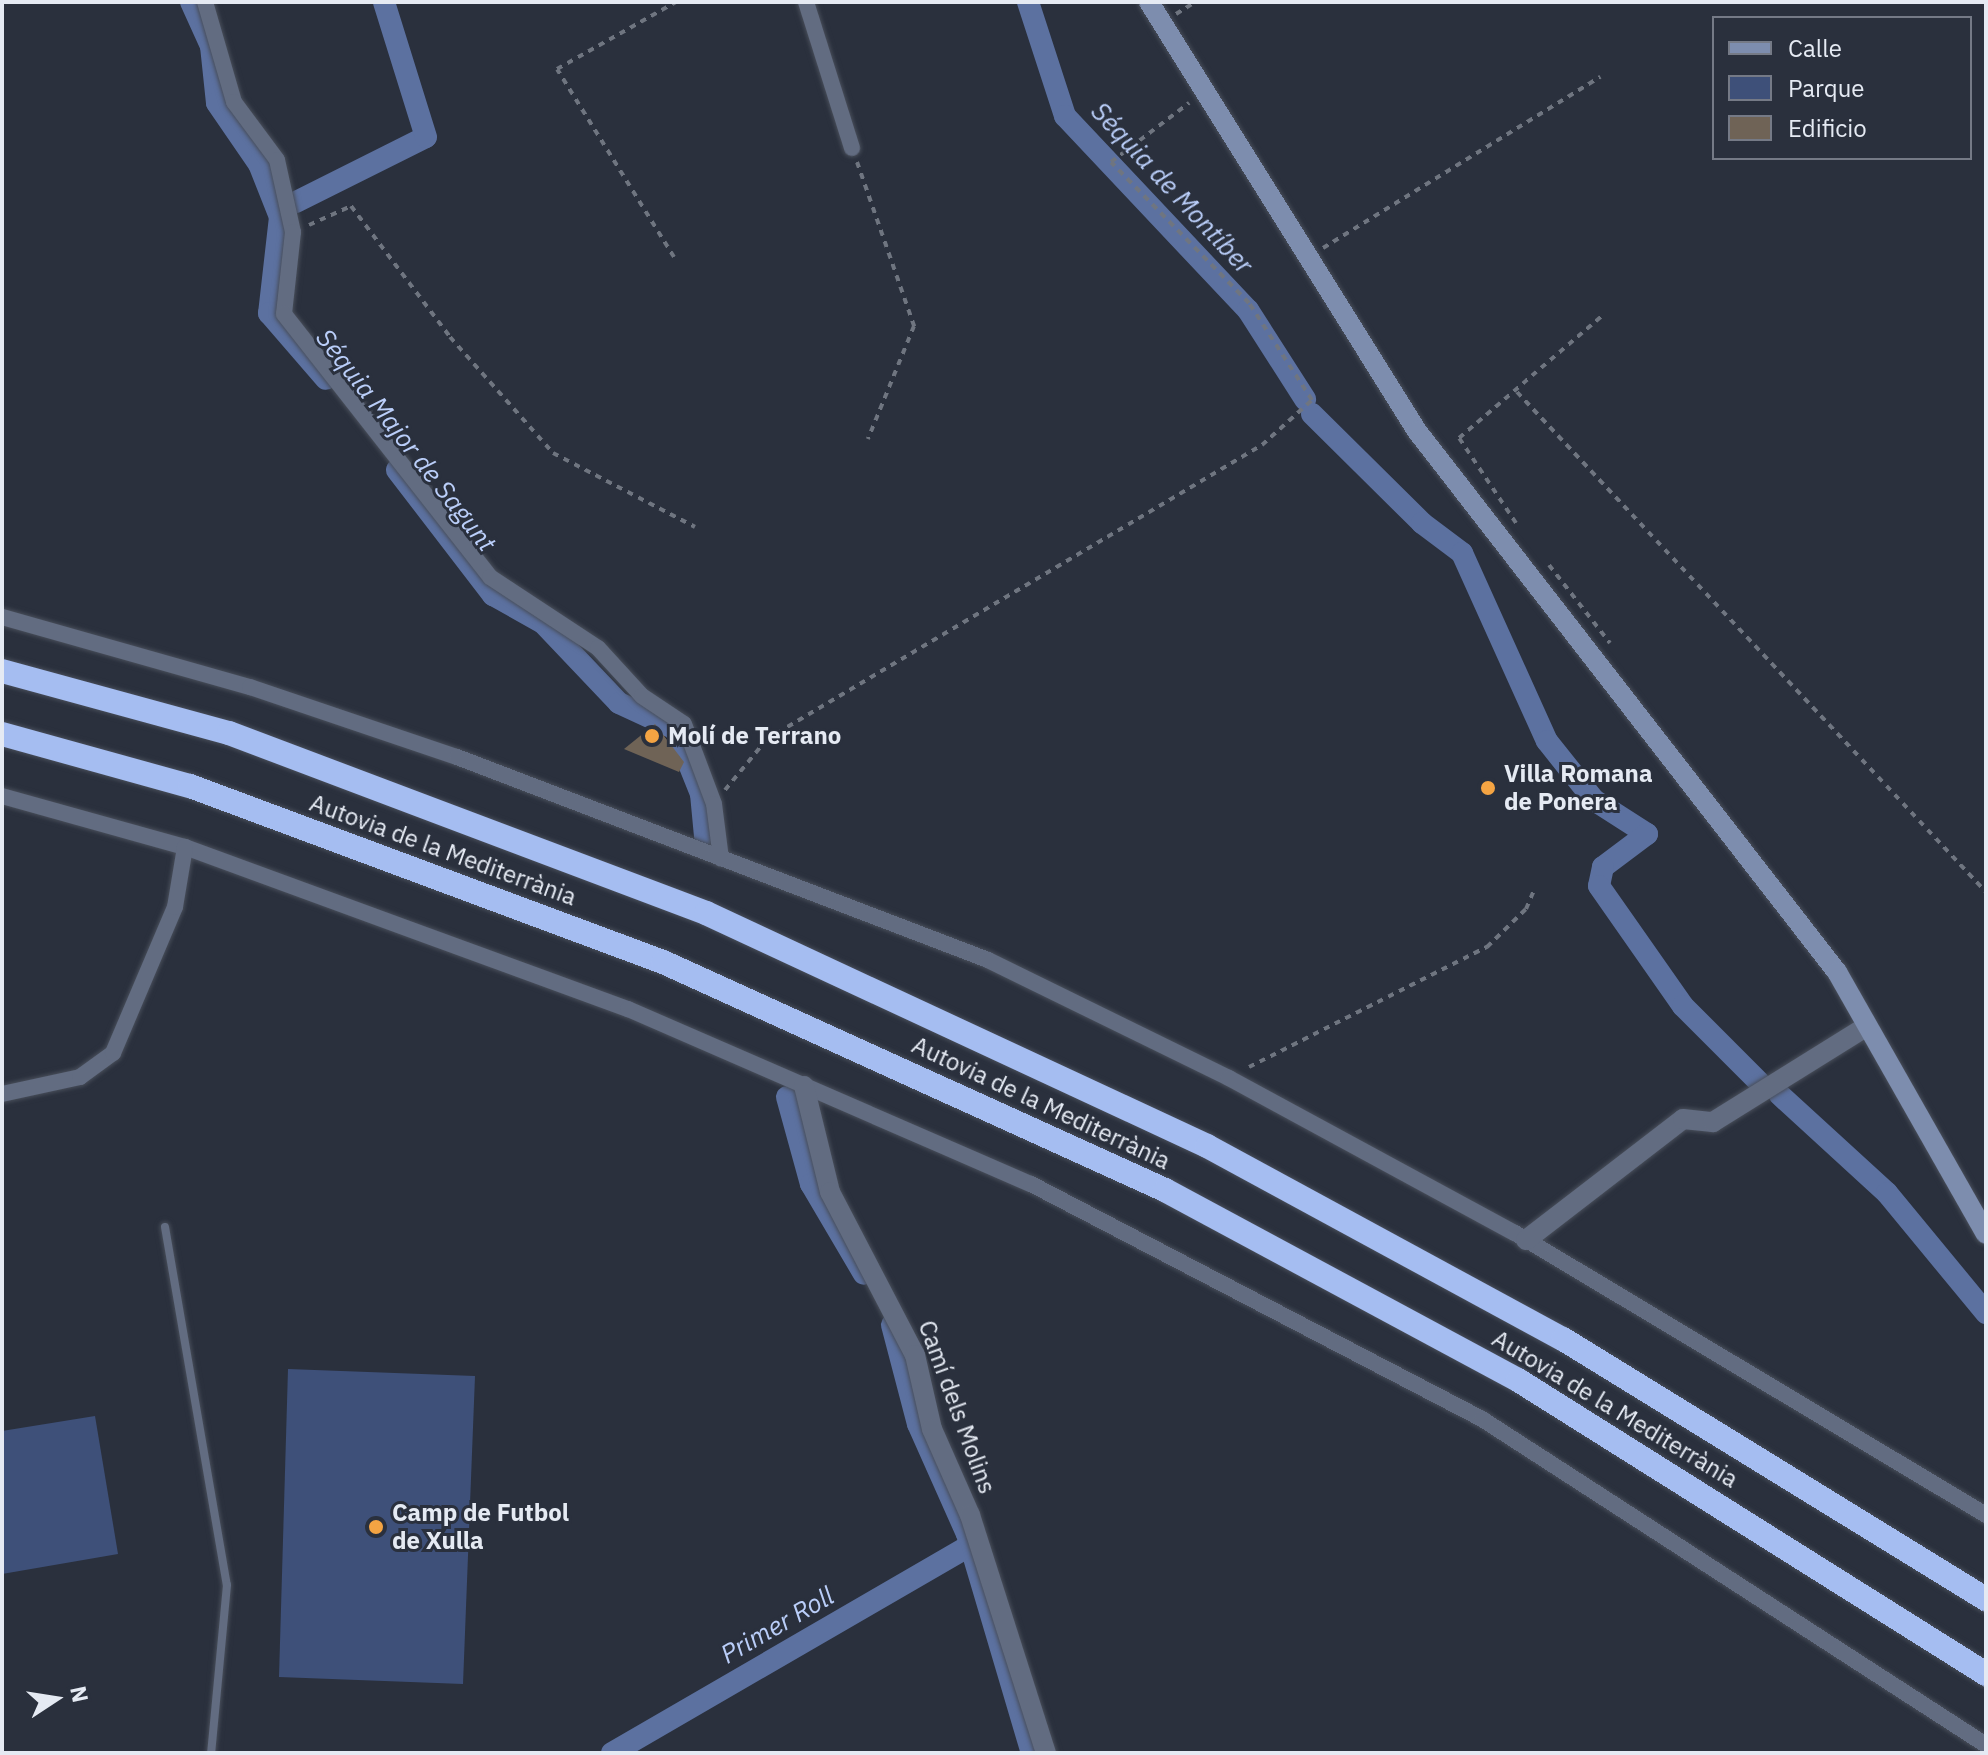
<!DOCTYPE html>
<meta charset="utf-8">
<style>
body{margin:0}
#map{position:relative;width:1988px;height:1755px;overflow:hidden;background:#2a303d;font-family:"IBM Plex Sans",sans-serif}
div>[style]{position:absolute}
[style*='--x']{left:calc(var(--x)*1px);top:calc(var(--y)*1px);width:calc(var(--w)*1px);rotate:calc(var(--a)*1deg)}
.green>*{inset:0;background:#3e5079}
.shadow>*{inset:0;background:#0007}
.stream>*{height:6px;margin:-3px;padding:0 3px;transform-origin:3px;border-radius:3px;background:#5c71a0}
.canal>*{height:22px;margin:-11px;padding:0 11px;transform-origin:11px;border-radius:11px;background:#5c71a0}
.building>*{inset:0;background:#6f6356}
.path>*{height:4px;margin-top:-2px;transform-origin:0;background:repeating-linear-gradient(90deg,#6f7580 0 6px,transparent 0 12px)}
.roads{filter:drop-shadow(0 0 2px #484e5a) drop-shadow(0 0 2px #484e5a)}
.service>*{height:8px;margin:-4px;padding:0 4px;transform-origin:4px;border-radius:4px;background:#626c81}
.minor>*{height:16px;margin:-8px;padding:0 8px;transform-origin:8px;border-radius:8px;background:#626c81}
.tertiary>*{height:20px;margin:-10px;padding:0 10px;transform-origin:10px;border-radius:10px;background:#626c81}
.secondary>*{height:20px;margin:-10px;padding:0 10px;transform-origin:10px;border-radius:10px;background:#7d8dae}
.motorway>*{height:24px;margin:-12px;padding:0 12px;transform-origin:12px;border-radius:12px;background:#a5bdf1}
.dots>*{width:22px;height:22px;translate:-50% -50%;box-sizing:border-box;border:4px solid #2a303d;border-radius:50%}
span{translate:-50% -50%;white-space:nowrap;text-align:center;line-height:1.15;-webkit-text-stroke:6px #2a303d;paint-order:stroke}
.poi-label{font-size:24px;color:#e5eaf3;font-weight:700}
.left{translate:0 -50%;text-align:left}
.street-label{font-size:24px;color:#e5eaf3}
.water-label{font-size:26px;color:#bacef9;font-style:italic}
.frame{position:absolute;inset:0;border:4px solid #e5eaf3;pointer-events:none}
.legend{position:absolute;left:1712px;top:16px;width:260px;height:144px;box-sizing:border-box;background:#2a303d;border:2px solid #757a86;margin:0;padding:10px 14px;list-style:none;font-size:24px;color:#e5eaf3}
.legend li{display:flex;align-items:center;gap:16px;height:40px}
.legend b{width:40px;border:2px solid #757a86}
.north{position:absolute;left:16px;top:1659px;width:80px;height:80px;-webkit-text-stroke:6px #2a303d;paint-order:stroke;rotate:78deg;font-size:22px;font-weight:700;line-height:32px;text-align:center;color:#e5eaf3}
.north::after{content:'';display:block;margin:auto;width:28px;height:36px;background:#e5eaf3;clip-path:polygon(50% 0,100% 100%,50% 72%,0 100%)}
</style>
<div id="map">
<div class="green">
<div style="clip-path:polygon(288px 1369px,475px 1376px,463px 1684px,279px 1677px)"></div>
<div style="clip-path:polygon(95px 1416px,118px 1554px,2px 1574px,2px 1431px)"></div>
</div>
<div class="shadow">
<div style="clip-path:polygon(660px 721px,687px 757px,679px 770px,631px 745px)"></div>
</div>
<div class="stream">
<div style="--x:276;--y:207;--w:2;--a:-27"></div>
</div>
<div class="canal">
<div style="--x:191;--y:2;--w:48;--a:65.6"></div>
<div style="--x:211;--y:46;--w:57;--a:84"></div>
<div style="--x:217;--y:103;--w:74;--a:55.5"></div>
<div style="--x:259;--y:164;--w:57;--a:68.4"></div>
<div style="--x:280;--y:217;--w:97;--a:96.5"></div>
<div style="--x:269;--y:313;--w:87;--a:49.2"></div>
<div style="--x:1028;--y:2;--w:120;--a:72"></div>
<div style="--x:1065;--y:116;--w:267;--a:46.7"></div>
<div style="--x:1248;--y:310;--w:106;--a:57.4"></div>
<div style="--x:296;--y:202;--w:145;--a:-26.6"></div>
<div style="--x:426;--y:137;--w:141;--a:-107.3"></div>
<div style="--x:1312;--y:414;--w:155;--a:44.7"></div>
<div style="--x:1422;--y:523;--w:50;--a:36.9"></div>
<div style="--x:1462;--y:553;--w:206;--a:65.7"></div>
<div style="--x:1547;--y:741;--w:75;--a:51.5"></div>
<div style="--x:1594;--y:800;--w:63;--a:32.7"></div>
<div style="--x:1647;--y:834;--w:55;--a:143.1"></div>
<div style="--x:1603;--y:867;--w:19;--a:102"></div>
<div style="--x:1599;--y:886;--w:146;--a:55"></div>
<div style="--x:1683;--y:1006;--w:107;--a:45"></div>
<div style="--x:397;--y:470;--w:158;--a:52.5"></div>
<div style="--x:493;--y:595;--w:57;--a:29.2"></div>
<div style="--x:543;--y:623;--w:110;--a:46.5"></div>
<div style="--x:619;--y:703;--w:62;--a:24.9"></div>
<div style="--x:675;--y:729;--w:70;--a:68.2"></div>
<div style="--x:701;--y:794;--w:42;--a:84.6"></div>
<div style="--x:1780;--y:1095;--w:145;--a:42.5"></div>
<div style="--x:1887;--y:1193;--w:156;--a:50.5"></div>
<div style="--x:787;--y:1097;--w:90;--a:74.6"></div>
<div style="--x:811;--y:1184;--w:104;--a:59.5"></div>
<div style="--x:892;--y:1325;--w:102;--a:75.3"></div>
<div style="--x:918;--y:1424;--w:120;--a:66"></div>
<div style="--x:967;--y:1534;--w:228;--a:73.5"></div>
<div style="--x:612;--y:1753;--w:413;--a:-30.1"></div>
</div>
<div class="building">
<div style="clip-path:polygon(655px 724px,684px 762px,679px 772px,624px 749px)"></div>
</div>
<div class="path">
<div style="--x:1176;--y:14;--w:22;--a:-32"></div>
<div style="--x:857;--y:162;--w:174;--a:70.8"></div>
<div style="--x:914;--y:326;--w:122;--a:112.2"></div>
<div style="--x:309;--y:225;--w:46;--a:-24.3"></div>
<div style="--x:351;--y:206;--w:164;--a:52.9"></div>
<div style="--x:450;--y:337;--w:155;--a:48.4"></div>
<div style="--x:553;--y:453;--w:160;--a:27.5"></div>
<div style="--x:1323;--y:248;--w:326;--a:-31.7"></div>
<div style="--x:674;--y:257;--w:221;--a:-121.9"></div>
<div style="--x:557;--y:69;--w:137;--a:-29.4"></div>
<div style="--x:1517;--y:392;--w:686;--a:46.83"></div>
<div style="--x:1516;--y:523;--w:102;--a:-123.8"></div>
<div style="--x:1459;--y:438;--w:191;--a:-40.5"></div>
<div style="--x:1549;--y:565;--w:99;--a:52"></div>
<div style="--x:725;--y:790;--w:66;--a:-50.5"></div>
<div style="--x:767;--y:739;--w:576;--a:-30.71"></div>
<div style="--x:1262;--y:445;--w:67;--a:-42"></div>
<div style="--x:1312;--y:400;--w:116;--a:-123"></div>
<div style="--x:1249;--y:303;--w:197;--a:-134.4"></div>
<div style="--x:1111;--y:162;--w:98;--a:-37.1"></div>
<div style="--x:1249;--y:1067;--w:267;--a:-26.8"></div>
<div style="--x:1487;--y:947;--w:54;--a:-44.3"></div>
<div style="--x:1526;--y:909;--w:21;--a:-67"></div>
</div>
<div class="roads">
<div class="service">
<div style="--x:165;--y:1227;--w:363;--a:80.2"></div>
<div style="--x:227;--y:1585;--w:169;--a:95.4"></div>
</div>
<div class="minor">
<div style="--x:205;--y:2;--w:104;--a:73.8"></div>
<div style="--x:234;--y:102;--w:72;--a:53.4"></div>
<div style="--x:277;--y:160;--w:74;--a:77.5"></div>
<div style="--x:293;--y:232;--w:82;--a:96.3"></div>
<div style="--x:284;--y:314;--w:334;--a:51.9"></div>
<div style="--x:490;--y:577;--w:129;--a:33.3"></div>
<div style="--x:598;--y:648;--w:65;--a:47.5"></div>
<div style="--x:642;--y:696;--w:50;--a:33.7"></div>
<div style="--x:684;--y:724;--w:85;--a:69.4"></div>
<div style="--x:714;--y:804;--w:55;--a:82.7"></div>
<div style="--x:806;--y:2;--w:153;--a:72.5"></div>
<div style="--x:2;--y:617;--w:258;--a:15.8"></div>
<div style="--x:250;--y:687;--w:219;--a:18.7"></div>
<div style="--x:457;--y:757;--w:568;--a:20.92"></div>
<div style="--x:988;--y:960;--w:268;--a:26.1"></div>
<div style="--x:1229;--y:1078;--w:325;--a:28.5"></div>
<div style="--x:1515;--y:1233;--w:549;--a:30.91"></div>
<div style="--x:2;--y:796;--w:190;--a:15.6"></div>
<div style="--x:185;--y:847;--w:472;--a:20.1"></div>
<div style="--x:628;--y:1009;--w:439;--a:23.5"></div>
<div style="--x:1031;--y:1184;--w:509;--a:27.52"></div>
<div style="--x:1482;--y:1419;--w:600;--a:32.9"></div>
<div style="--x:2;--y:1094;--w:80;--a:-12.3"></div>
<div style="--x:80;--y:1077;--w:41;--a:-36"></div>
<div style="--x:113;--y:1053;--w:159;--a:-67"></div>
<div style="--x:175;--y:907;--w:61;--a:-80.5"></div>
</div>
<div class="tertiary">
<div style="--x:804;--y:1086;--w:109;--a:76.2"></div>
<div style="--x:830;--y:1192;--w:184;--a:62.5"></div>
<div style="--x:915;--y:1355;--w:76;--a:77.1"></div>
<div style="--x:932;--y:1429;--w:94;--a:66.2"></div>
<div style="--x:970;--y:1515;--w:250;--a:72.3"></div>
<div style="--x:1526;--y:1240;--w:198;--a:-37.6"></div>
<div style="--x:1683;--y:1119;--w:30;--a:6"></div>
<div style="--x:1713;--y:1122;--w:181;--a:-31.9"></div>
</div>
<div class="secondary">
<div style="--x:1149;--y:2;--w:506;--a:58.01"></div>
<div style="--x:1417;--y:431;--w:685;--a:52.18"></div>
<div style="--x:1837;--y:972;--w:301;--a:60.4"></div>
</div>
<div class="motorway">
<div style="--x:2;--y:671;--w:235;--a:15.3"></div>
<div style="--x:229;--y:733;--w:510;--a:20.67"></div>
<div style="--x:706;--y:913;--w:553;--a:24.94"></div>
<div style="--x:1207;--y:1146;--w:405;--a:28.5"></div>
<div style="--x:1563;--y:1339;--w:497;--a:31.6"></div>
<div style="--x:2;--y:734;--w:195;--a:15.5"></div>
<div style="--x:190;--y:786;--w:505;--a:20.41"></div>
<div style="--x:663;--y:962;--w:551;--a:24.43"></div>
<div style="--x:1165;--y:1190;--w:401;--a:28.3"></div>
<div style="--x:1518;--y:1380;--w:553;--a:32.14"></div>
</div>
</div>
<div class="dots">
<div style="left:652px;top:736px;background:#f4a443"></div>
<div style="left:1488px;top:788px;background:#f4a443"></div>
<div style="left:376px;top:1527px;background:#f4a443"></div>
</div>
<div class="poi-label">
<span class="left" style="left:668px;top:736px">Molí de Terrano</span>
<span class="left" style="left:1504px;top:788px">Villa Romana<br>de Ponera</span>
<span class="left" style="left:392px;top:1527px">Camp de Futbol<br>de Xulla</span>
</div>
<div class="street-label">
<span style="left:443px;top:850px;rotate:20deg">Autovia de la Mediterrània</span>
<span style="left:1041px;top:1103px;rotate:25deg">Autovia de la Mediterrània</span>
<span style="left:957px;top:1407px;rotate:70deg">Camí dels Molins</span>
<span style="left:1615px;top:1409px;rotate:31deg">Autovia de la Mediterrània</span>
</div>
<div class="water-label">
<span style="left:1172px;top:188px;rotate:47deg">Séquia de Montíber</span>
<span style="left:406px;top:440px;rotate:52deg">Séquia Major de Sagunt</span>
<span style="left:777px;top:1625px;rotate:-30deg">Primer Roll</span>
</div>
<div class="frame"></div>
<ul class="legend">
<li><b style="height:10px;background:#7d8dae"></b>Calle</li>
<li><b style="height:22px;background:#3e5079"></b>Parque</li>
<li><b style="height:22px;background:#6f6356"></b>Edificio</li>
</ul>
<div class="north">N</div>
</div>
